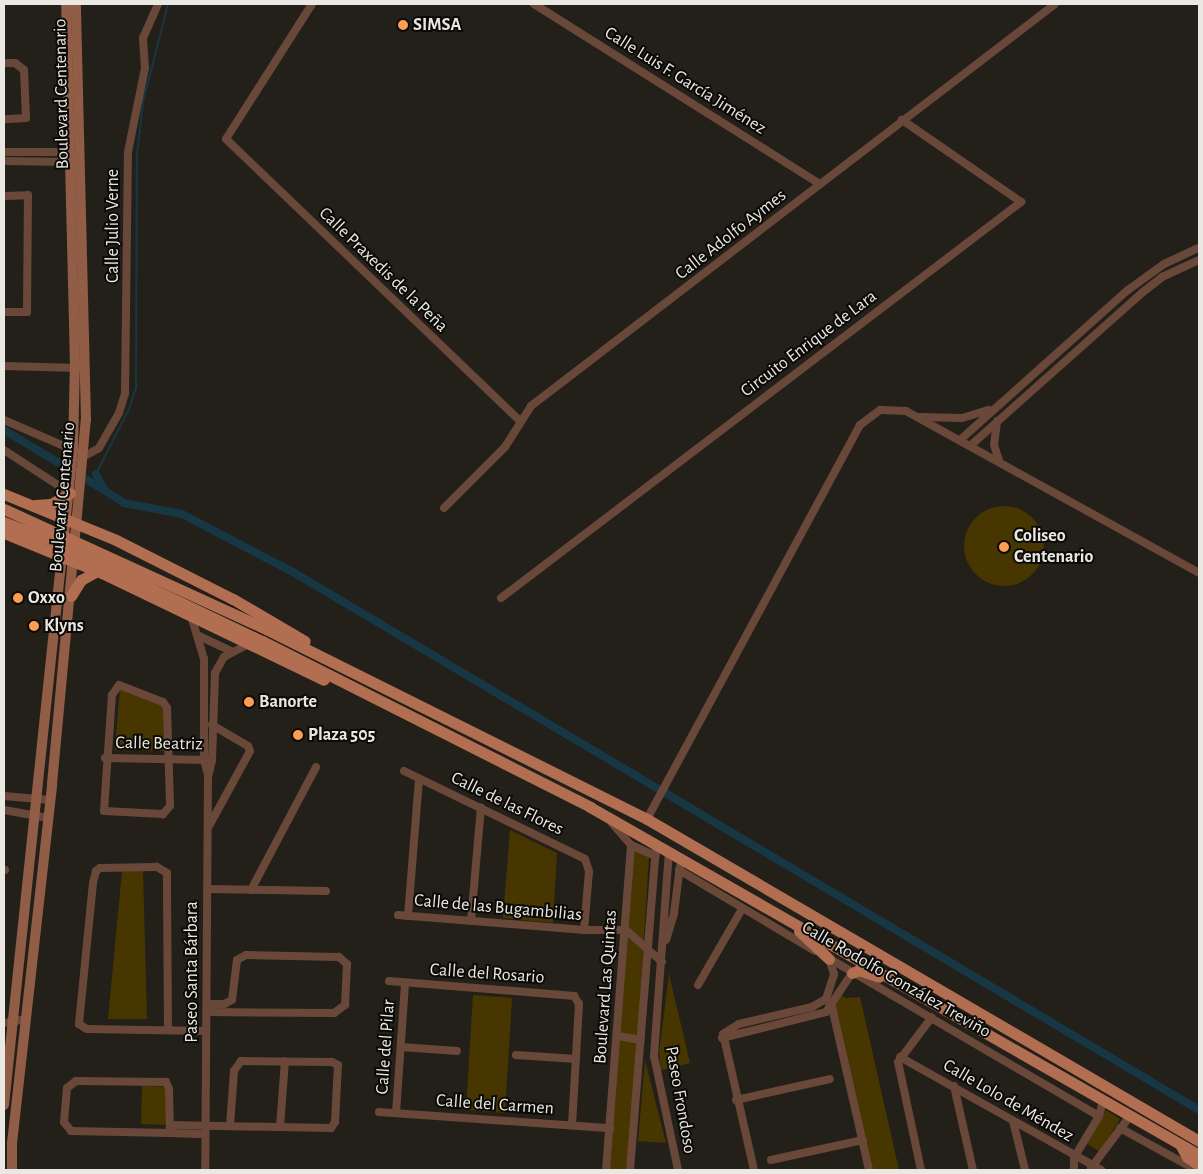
<!DOCTYPE html>
<meta charset="utf-8">
<style>
body{margin:0}
#map{position:relative;width:1203px;height:1174px;overflow:hidden;background:#23201a;font-family:"Alegreya Sans",sans-serif}
div>[style]{position:absolute}
[style*='--x']{left:calc(var(--x)*1px);top:calc(var(--y)*1px);width:calc(var(--w)*1px);rotate:calc(var(--a)*1deg)}
.green>*{inset:0;background:#473600}
.round{border-radius:50%}
.stream>*{height:2px;margin:-1px;padding:0 1px;transform-origin:1px;border-radius:1px;background:#173745}
.canal>*{height:8px;margin:-4px;padding:0 4px;transform-origin:4px;border-radius:4px;background:#173745}
.street>*{height:8px;margin:-4px;padding:0 4px;transform-origin:4px;border-radius:4px;background:#69483a}
.secondary>*{height:10px;margin:-5px;padding:0 5px;transform-origin:5px;border-radius:5px;background:#925d47}
.primary>*{height:11px;margin:-5.5px;padding:0 5.5px;transform-origin:5.5px;border-radius:5.5px;background:#b26e51}
.primary-bridge>*{height:11px;margin:-5.5px;padding:0 5.5px;transform-origin:5.5px;border-radius:5.5px;background:#b26e51}
.dots>*{width:14px;height:14px;translate:-50% -50%;box-sizing:border-box;border:2px solid #0b0a07;border-radius:50%}
span{translate:-50% -50%;white-space:nowrap;text-align:center;line-height:1.15;-webkit-text-stroke:4px #0b0a07;paint-order:stroke}
.poi-label{font-size:18px;color:#e9e8e3;font-weight:700}
.left{translate:0 -50%;text-align:left}
.street-label{font-size:18px;color:#e9e8e3}
.frame{position:absolute;inset:0;border:5px solid #e9e8e3;pointer-events:none}
</style>
<div id="map">
<div class="green">
<div class="round" style="left:964px;top:506px;width:80px;height:80px"></div>
<div style="clip-path:polygon(120px 689px,159px 704px,164px 709px,165px 751px,115px 750px)"></div>
<div style="clip-path:polygon(510px 830px,557px 853px,553px 923px,503px 918px)"></div>
<div style="clip-path:polygon(633px 849px,649px 855px,638px 1038px,628px 1170px,609px 1170px)"></div>
<div style="clip-path:polygon(122px 871px,143px 871px,147px 1019px,108px 1019px)"></div>
<div style="clip-path:polygon(669px 974px,690px 1063px,661px 1070px,659px 1053px)"></div>
<div style="clip-path:polygon(839px 994px,846px 998px,860px 997px,899px 1170px,871px 1170px,833px 1007px)"></div>
<div style="clip-path:polygon(473px 995px,512px 998px,505px 1113px,466px 1110px)"></div>
<div style="clip-path:polygon(645px 1060px,666px 1143px,638px 1141px)"></div>
<div style="clip-path:polygon(142px 1085px,165px 1087px,168px 1125px,141px 1124px)"></div>
<div style="clip-path:polygon(1106px 1110px,1120px 1119px,1100px 1152px,1086px 1143px)"></div>
</div>
<div class="stream">
<div style="--x:96;--y:474;--w:73;--a:-63.1"></div>
<div style="--x:129;--y:409;--w:22;--a:-72"></div>
<div style="--x:136;--y:388;--w:233;--a:-89.8"></div>
<div style="--x:137;--y:155;--w:53;--a:-83.5"></div>
<div style="--x:143;--y:102;--w:101;--a:-75.7"></div>
</div>
<div class="canal">
<div style="--x:4;--y:430;--w:117;--a:31"></div>
<div style="--x:96;--y:474;--w:18;--a:63"></div>
<div style="--x:104;--y:490;--w:24;--a:33"></div>
<div style="--x:124;--y:503;--w:59;--a:10.7"></div>
<div style="--x:182;--y:514;--w:125;--a:27.6"></div>
<div style="--x:293;--y:572;--w:1054;--a:30.7"></div>
</div>
<div class="street">
<div style="--x:312;--y:4;--w:160;--a:122.5"></div>
<div style="--x:226;--y:139;--w:407;--a:43.8"></div>
<div style="--x:534;--y:4;--w:338;--a:32.2"></div>
<div style="--x:4;--y:63;--w:11;--a:0"></div>
<div style="--x:15;--y:63;--w:11;--a:38"></div>
<div style="--x:24;--y:70;--w:48;--a:87.6"></div>
<div style="--x:26;--y:118;--w:22;--a:177"></div>
<div style="--x:4;--y:152;--w:65;--a:0"></div>
<div style="--x:4;--y:161;--w:66;--a:0.9"></div>
<div style="--x:4;--y:196;--w:24;--a:-2"></div>
<div style="--x:28;--y:195;--w:117;--a:90.5"></div>
<div style="--x:27;--y:312;--w:23;--a:180"></div>
<div style="--x:4;--y:366;--w:75;--a:1.5"></div>
<div style="--x:920;--y:417;--w:42;--a:1.4"></div>
<div style="--x:962;--y:418;--w:28;--a:-17"></div>
<div style="--x:4;--y:420;--w:75;--a:23.5"></div>
<div style="--x:997;--y:421;--w:24;--a:97"></div>
<div style="--x:994;--y:445;--w:16;--a:72"></div>
<div style="--x:960;--y:440;--w:225;--a:-41.8"></div>
<div style="--x:1128;--y:290;--w:44;--a:-35.8"></div>
<div style="--x:1164;--y:264;--w:38;--a:-25"></div>
<div style="--x:970;--y:446;--w:232;--a:-41.7"></div>
<div style="--x:1143;--y:292;--w:24;--a:-38"></div>
<div style="--x:1162;--y:277;--w:41;--a:-24.7"></div>
<div style="--x:4;--y:450;--w:79;--a:33.1"></div>
<div style="--x:83;--y:457;--w:18;--a:-29"></div>
<div style="--x:99;--y:448;--w:40;--a:-60.3"></div>
<div style="--x:119;--y:413;--w:21;--a:-73"></div>
<div style="--x:125;--y:393;--w:241;--a:-89.3"></div>
<div style="--x:128;--y:152;--w:86;--a:-78.6"></div>
<div style="--x:145;--y:68;--w:30;--a:-94"></div>
<div style="--x:143;--y:38;--w:37;--a:-66"></div>
<div style="--x:444;--y:508;--w:86;--a:-45"></div>
<div style="--x:505;--y:447;--w:49;--a:-57.6"></div>
<div style="--x:531;--y:406;--w:660;--a:-37.49"></div>
<div style="--x:501;--y:598;--w:654;--a:-37.29"></div>
<div style="--x:1021;--y:202;--w:145;--a:-145.4"></div>
<div style="--x:192;--y:619;--w:42;--a:73.3"></div>
<div style="--x:204;--y:659;--w:101;--a:90"></div>
<div style="--x:204;--y:760;--w:16;--a:75"></div>
<div style="--x:208;--y:775;--w:395;--a:90.4"></div>
<div style="--x:199;--y:636;--w:35;--a:25"></div>
<div style="--x:119;--y:685;--w:47;--a:21.1"></div>
<div style="--x:163;--y:702;--w:7;--a:56"></div>
<div style="--x:167;--y:708;--w:98;--a:88.2"></div>
<div style="--x:170;--y:806;--w:11;--a:131"></div>
<div style="--x:163;--y:814;--w:59;--a:-177.1"></div>
<div style="--x:104;--y:811;--w:116;--a:-86.1"></div>
<div style="--x:112;--y:695;--w:12;--a:-55"></div>
<div style="--x:105;--y:758;--w:103;--a:1.1"></div>
<div style="--x:404;--y:771;--w:201;--a:25.9"></div>
<div style="--x:585;--y:859;--w:13;--a:72"></div>
<div style="--x:589;--y:871;--w:59;--a:94.8"></div>
<div style="--x:209;--y:773;--w:13;--a:-77"></div>
<div style="--x:212;--y:760;--w:87;--a:-88"></div>
<div style="--x:215;--y:673;--w:18;--a:-61"></div>
<div style="--x:224;--y:657;--w:26;--a:-28"></div>
<div style="--x:4;--y:796;--w:46;--a:5"></div>
<div style="--x:4;--y:810;--w:45;--a:10.3"></div>
<div style="--x:647;--y:819;--w:448;--a:-61.6"></div>
<div style="--x:860;--y:425;--w:25;--a:-37"></div>
<div style="--x:880;--y:410;--w:26;--a:2"></div>
<div style="--x:906;--y:411;--w:335;--a:28.9"></div>
<div style="--x:209;--y:826;--w:85;--a:-61.3"></div>
<div style="--x:250;--y:751;--w:5;--a:-112"></div>
<div style="--x:248;--y:746;--w:42;--a:-149.7"></div>
<div style="--x:631;--y:845;--w:27;--a:24"></div>
<div style="--x:669;--y:851;--w:206;--a:94.2"></div>
<div style="--x:654;--y:1056;--w:116;--a:78.1"></div>
<div style="--x:4;--y:870;--w:1;--a:0"></div>
<div style="--x:679;--y:870;--w:158;--a:30.8"></div>
<div style="--x:207;--y:889;--w:119;--a:1"></div>
<div style="--x:251;--y:890;--w:139;--a:-62.1"></div>
<div style="--x:398;--y:915;--w:187;--a:4.6"></div>
<div style="--x:584;--y:930;--w:42;--a:0"></div>
<div style="--x:626;--y:930;--w:48;--a:41.6"></div>
<div style="--x:408;--y:916;--w:138;--a:-85.4"></div>
<div style="--x:471;--y:921;--w:114;--a:-85"></div>
<div style="--x:666;--y:940;--w:28;--a:-73"></div>
<div style="--x:674;--y:913;--w:47;--a:-82.7"></div>
<div style="--x:825;--y:956;--w:317;--a:30.3"></div>
<div style="--x:389;--y:981;--w:186;--a:4.6"></div>
<div style="--x:574;--y:996;--w:9;--a:58"></div>
<div style="--x:579;--y:1004;--w:121;--a:93.3"></div>
<div style="--x:698;--y:985;--w:88;--a:-59.9"></div>
<div style="--x:826;--y:999;--w:10;--a:53"></div>
<div style="--x:832;--y:1007;--w:167;--a:77.2"></div>
<div style="--x:207;--y:1012;--w:127;--a:0.5"></div>
<div style="--x:334;--y:1013;--w:14;--a:-36"></div>
<div style="--x:345;--y:1005;--w:41;--a:-87.2"></div>
<div style="--x:347;--y:964;--w:11;--a:-139"></div>
<div style="--x:339;--y:957;--w:93;--a:-178.8"></div>
<div style="--x:246;--y:955;--w:10;--a:151"></div>
<div style="--x:237;--y:960;--w:40;--a:97.1"></div>
<div style="--x:232;--y:1000;--w:9;--a:153"></div>
<div style="--x:224;--y:1004;--w:17;--a:180"></div>
<div style="--x:4;--y:1023;--w:22;--a:-10"></div>
<div style="--x:168;--y:1030;--w:157;--a:-90.4"></div>
<div style="--x:167;--y:873;--w:12;--a:-149"></div>
<div style="--x:157;--y:867;--w:57;--a:179"></div>
<div style="--x:100;--y:868;--w:5;--a:143"></div>
<div style="--x:96;--y:871;--w:12;--a:104"></div>
<div style="--x:93;--y:883;--w:142;--a:95.7"></div>
<div style="--x:79;--y:1024;--w:9;--a:32"></div>
<div style="--x:87;--y:1029;--w:119;--a:1"></div>
<div style="--x:618;--y:1036;--w:23;--a:10"></div>
<div style="--x:722;--y:1038;--w:107;--a:-14"></div>
<div style="--x:826;--y:1012;--w:47;--a:-56.3"></div>
<div style="--x:401;--y:1047;--w:56;--a:4.1"></div>
<div style="--x:516;--y:1055;--w:60;--a:3.8"></div>
<div style="--x:900;--y:1057;--w:231;--a:29.3"></div>
<div style="--x:954;--y:1086;--w:86;--a:77.3"></div>
<div style="--x:736;--y:1100;--w:96;--a:-12.6"></div>
<div style="--x:379;--y:1112;--w:232;--a:4"></div>
<div style="--x:396;--y:1113;--w:130;--a:-86"></div>
<div style="--x:1013;--y:1121;--w:50;--a:76.2"></div>
<div style="--x:170;--y:1125;--w:161;--a:1.1"></div>
<div style="--x:331;--y:1128;--w:7;--a:-56"></div>
<div style="--x:335;--y:1122;--w:57;--a:-87"></div>
<div style="--x:338;--y:1065;--w:7;--a:-153"></div>
<div style="--x:332;--y:1062;--w:91;--a:-179.4"></div>
<div style="--x:241;--y:1061;--w:12;--a:125"></div>
<div style="--x:234;--y:1071;--w:55;--a:94.2"></div>
<div style="--x:280;--y:1127;--w:66;--a:-85.7"></div>
<div style="--x:1120;--y:1128;--w:87;--a:28.9"></div>
<div style="--x:170;--y:1133;--w:44;--a:-91.3"></div>
<div style="--x:169;--y:1089;--w:8;--a:-113"></div>
<div style="--x:166;--y:1082;--w:90;--a:-179.4"></div>
<div style="--x:76;--y:1081;--w:11;--a:142"></div>
<div style="--x:67;--y:1088;--w:34;--a:95"></div>
<div style="--x:64;--y:1122;--w:11;--a:52"></div>
<div style="--x:71;--y:1131;--w:99;--a:1.2"></div>
<div style="--x:170;--y:1133;--w:35;--a:2"></div>
<div style="--x:771;--y:1160;--w:94;--a:-12.3"></div>
<div style="--x:1091;--y:1168;--w:65;--a:-53.1"></div>
<div style="--x:606;--y:1170;--w:326;--a:-85.6"></div>
<div style="--x:631;--y:845;--w:29;--a:-131"></div>
<div style="--x:630;--y:1170;--w:327;--a:-85.4"></div>
<div style="--x:754;--y:1170;--w:139;--a:-102.8"></div>
<div style="--x:723;--y:1034;--w:19;--a:-32"></div>
<div style="--x:739;--y:1024;--w:75;--a:-13.1"></div>
<div style="--x:812;--y:1007;--w:16;--a:-30"></div>
<div style="--x:826;--y:999;--w:26;--a:-72"></div>
<div style="--x:834;--y:974;--w:16;--a:-108"></div>
<div style="--x:921;--y:1170;--w:110;--a:-102"></div>
<div style="--x:898;--y:1062;--w:56;--a:-52.9"></div>
<div style="--x:1074;--y:1170;--w:12;--a:-90"></div>
<div style="--x:1074;--y:1158;--w:49;--a:-59.2"></div>
<div style="--x:1099;--y:1116;--w:16;--a:-75"></div>
</div>
<div class="secondary">
<div style="--x:4;--y:1105;--w:659;--a:-83.99"></div>
<div style="--x:73;--y:450;--w:85;--a:-88.7"></div>
<div style="--x:75;--y:365;--w:361;--a:-91.4"></div>
<div style="--x:12;--y:1170;--w:27;--a:-90"></div>
<div style="--x:12;--y:1143;--w:361;--a:-83.6"></div>
<div style="--x:52;--y:784;--w:366;--a:-84.7"></div>
<div style="--x:86;--y:420;--w:416;--a:-91.4"></div>
</div>
<div class="primary">
<div style="--x:4;--y:494;--w:121;--a:22.3"></div>
<div style="--x:116;--y:540;--w:131;--a:26.8"></div>
<div style="--x:233;--y:599;--w:83;--a:30.3"></div>
<div style="--x:35;--y:505;--w:16;--a:-4"></div>
<div style="--x:51;--y:504;--w:22;--a:-30"></div>
<div style="--x:4;--y:533;--w:106;--a:22.2"></div>
<div style="--x:102;--y:573;--w:246;--a:25.7"></div>
<div style="--x:71;--y:596;--w:19;--a:-58"></div>
<div style="--x:81;--y:580;--w:18;--a:-29"></div>
<div style="--x:266;--y:629;--w:426;--a:26.5"></div>
<div style="--x:647;--y:819;--w:639;--a:30.26"></div>
<div style="--x:262;--y:641;--w:368;--a:26.8"></div>
<div style="--x:590;--y:807;--w:701;--a:29.74"></div>
<div style="--x:799;--y:931;--w:41;--a:43"></div>
<div style="--x:852;--y:973;--w:8;--a:-23"></div>
<div style="--x:859;--y:970;--w:21;--a:19"></div>
<div style="--x:1180;--y:1144;--w:15;--a:62"></div>
<div style="--x:1187;--y:1157;--w:14;--a:34"></div>
</div>
<div class="primary-bridge">
<div style="--x:4;--y:509;--w:288;--a:24.6"></div>
<div style="--x:4;--y:522;--w:52;--a:21.6"></div>
<div style="--x:52;--y:541;--w:233;--a:25.5"></div>
</div>
<div class="dots">
<div style="left:403px;top:25px;background:#fb9e51"></div>
<div style="left:1004px;top:547px;background:#fb9e51"></div>
<div style="left:18px;top:598px;background:#fb9e51"></div>
<div style="left:34px;top:626px;background:#fb9e51"></div>
<div style="left:249px;top:702px;background:#fb9e51"></div>
<div style="left:298px;top:735px;background:#fb9e51"></div>
</div>
<div class="poi-label">
<span class="left" style="left:413px;top:25px">SIMSA</span>
<span class="left" style="left:1014px;top:547px">Coliseo<br>Centenario</span>
<span class="left" style="left:28px;top:598px">Oxxo</span>
<span class="left" style="left:44px;top:626px">Klyns</span>
<span class="left" style="left:259px;top:702px">Banorte</span>
<span class="left" style="left:308px;top:735px">Plaza 505</span>
</div>
<div class="street-label">
<span style="left:685px;top:81px;rotate:32deg">Calle Luis F. García Jiménez</span>
<span style="left:62px;top:94px;rotate:-91deg">Boulevard Centenario</span>
<span style="left:113px;top:226px;rotate:-90deg">Calle Julio Verne</span>
<span style="left:731px;top:235px;rotate:-38deg">Calle Adolfo Aymes</span>
<span style="left:383px;top:270px;rotate:44deg">Calle Praxedis de la Peña</span>
<span style="left:809px;top:344px;rotate:-37deg">Circuito Enrique de Lara</span>
<span style="left:63px;top:497px;rotate:-85deg">Boulevard Centenario</span>
<span style="left:159px;top:744px;rotate:1deg">Calle Beatriz</span>
<span style="left:507px;top:804px;rotate:26deg">Calle de las Flores</span>
<span style="left:498px;top:908px;rotate:5deg">Calle de las Bugambilias</span>
<span style="left:192px;top:972px;rotate:-90deg">Paseo Santa Bárbara</span>
<span style="left:487px;top:974px;rotate:4deg">Calle del Rosario</span>
<span style="left:896px;top:980px;rotate:30deg">Calle Rodolfo González Treviño</span>
<span style="left:606px;top:987px;rotate:-86deg">Boulevard Las Quintas</span>
<span style="left:386px;top:1047px;rotate:-86deg">Calle del Pilar</span>
<span style="left:680px;top:1100px;rotate:80deg">Paseo Frondoso</span>
<span style="left:1008px;top:1101px;rotate:30deg">Calle Lolo de Méndez</span>
<span style="left:495px;top:1105px;rotate:4deg">Calle del Carmen</span>
</div>
<div class="frame"></div>
</div>
